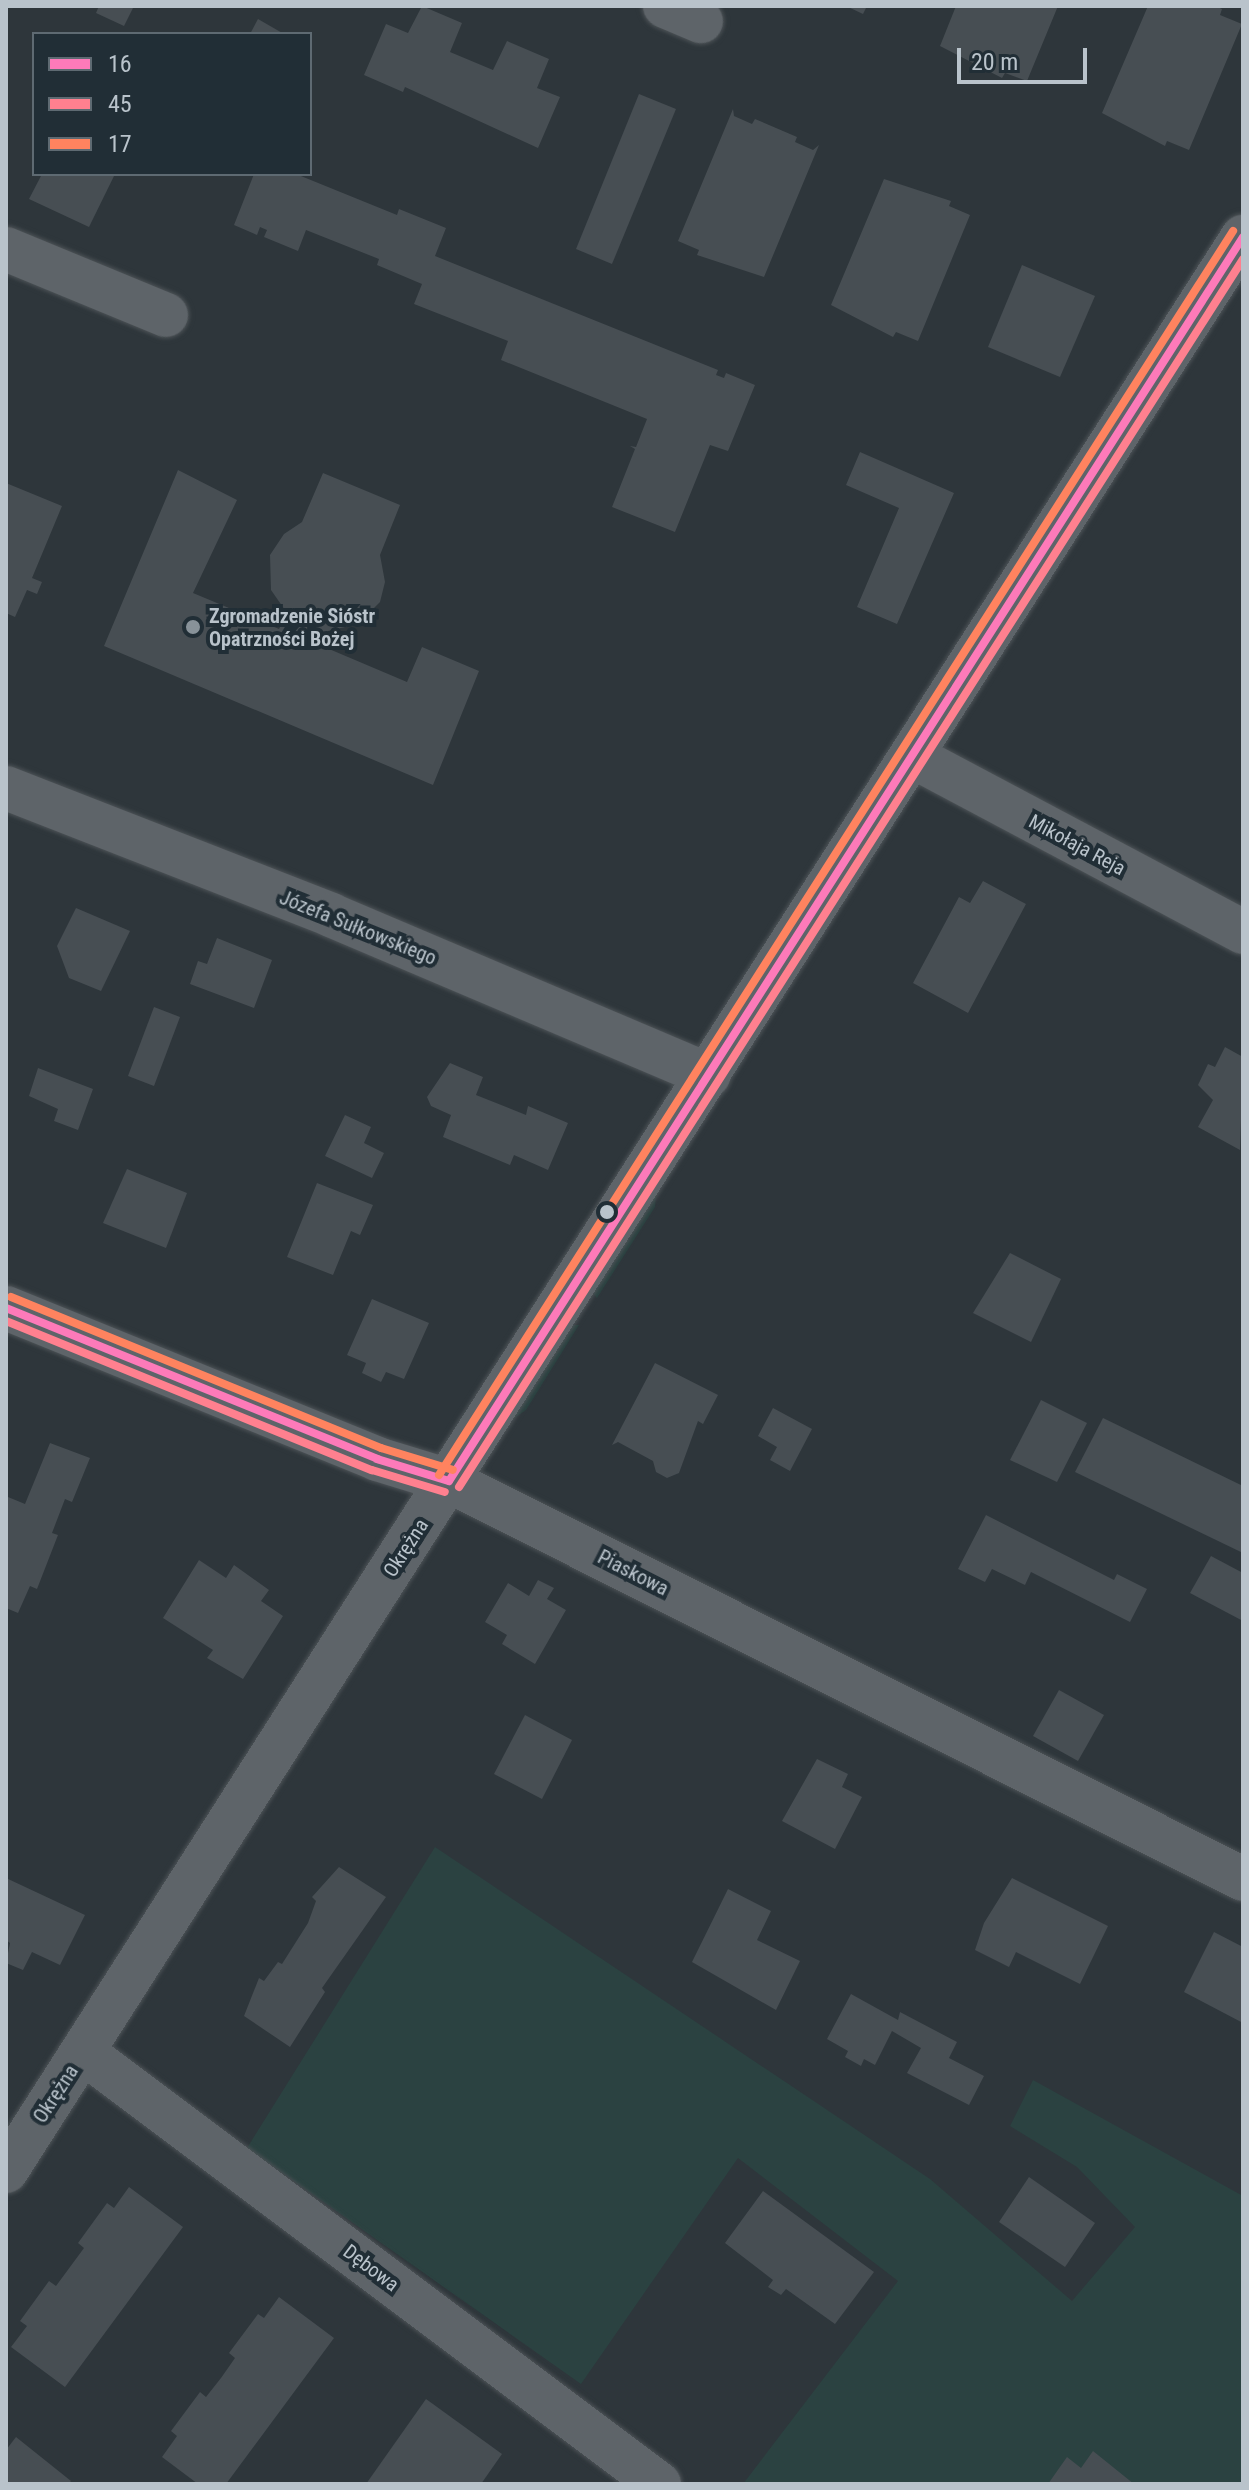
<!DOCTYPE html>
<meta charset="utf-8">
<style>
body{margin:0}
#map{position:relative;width:1249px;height:2490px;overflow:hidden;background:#2e363b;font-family:"Roboto Condensed",sans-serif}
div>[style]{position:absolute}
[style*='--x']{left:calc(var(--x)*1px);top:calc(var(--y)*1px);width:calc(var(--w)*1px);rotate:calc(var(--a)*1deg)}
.green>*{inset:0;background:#2b4241}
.building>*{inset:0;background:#474e53}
.roads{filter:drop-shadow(0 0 2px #4c5256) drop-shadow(0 0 2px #4c5256)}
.minor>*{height:44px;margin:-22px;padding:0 22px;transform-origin:22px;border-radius:22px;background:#5e6469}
.bus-1>*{height:8px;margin:-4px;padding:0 4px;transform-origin:4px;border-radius:4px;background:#fd7ab9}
.bus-2>*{height:8px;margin:-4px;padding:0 4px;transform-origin:4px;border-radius:4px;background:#ff808f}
.bus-3>*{height:8px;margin:-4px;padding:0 4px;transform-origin:4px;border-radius:4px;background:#ff835f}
.dots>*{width:22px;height:22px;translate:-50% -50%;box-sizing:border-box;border:4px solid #212e36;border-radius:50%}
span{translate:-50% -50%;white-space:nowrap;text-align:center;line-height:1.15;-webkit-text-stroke:8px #212e36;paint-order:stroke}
.poi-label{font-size:20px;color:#b9c3cb;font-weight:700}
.left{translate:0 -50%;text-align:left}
.street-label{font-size:20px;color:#b9c3cb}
.frame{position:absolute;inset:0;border:8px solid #b9c3cb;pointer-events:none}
.legend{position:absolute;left:32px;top:32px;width:280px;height:144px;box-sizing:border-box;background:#212e36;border:2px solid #5e6a72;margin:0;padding:10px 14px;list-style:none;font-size:24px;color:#b9c3cb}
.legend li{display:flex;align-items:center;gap:16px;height:40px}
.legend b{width:40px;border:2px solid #5e6a72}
.scale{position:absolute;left:957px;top:48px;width:130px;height:36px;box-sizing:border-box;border:4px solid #b9c3cb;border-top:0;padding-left:10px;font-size:24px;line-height:28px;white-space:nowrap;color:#b9c3cb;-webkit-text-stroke:6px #212e36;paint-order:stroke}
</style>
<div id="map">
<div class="green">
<div style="clip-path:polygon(657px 1187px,655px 1207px,597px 1298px,592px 1292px)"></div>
<div style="clip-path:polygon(571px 1325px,579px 1325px,526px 1410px,510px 1421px)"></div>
<div style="clip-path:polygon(435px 1847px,930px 2179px,1072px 2301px,1135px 2227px,1077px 2167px,1010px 2126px,1033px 2080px,1243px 2196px,1243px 2484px,743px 2484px,898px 2281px,738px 2158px,581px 2384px,247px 2148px)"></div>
</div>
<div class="building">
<div style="clip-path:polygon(99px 6px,134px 6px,124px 26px,96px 13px)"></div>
<div style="clip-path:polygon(422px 6px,462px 23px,450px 52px,493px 70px,507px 41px,549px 59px,537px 88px,560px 97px,538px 148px,405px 87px,403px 92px,364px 75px,386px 24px,408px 33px)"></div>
<div style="clip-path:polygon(846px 6px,867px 6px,863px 14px)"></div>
<div style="clip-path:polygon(956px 6px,1058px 6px,1027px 81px,1005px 73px,1002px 78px,940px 46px)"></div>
<div style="clip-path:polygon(1148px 6px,1215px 6px,1222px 9px,1220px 15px,1242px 24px,1189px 150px,1167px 141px,1165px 146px,1102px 113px)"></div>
<div style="clip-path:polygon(258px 19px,284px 34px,250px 34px)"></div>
<div style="clip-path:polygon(639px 94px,676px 109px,612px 264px,576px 249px)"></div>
<div style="clip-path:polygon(733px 109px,734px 116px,752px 124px,755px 119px,797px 137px,795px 142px,813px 150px,819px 145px,764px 277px,697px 255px,699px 250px,678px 241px)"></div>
<div style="clip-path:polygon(42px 174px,115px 174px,89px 227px,29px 199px)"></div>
<div style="clip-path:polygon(254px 174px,296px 174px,397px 215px,399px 209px,446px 228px,435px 256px,718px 370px,716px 375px,724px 378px,726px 373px,755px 385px,728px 451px,710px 445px,675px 532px,612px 507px,635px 449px,630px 446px,636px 447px,647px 419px,501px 360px,508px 341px,414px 304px,422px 284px,377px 265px,379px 259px,306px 230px,298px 251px,264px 237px,267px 230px,260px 227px,257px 235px,234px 225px)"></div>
<div style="clip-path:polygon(884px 179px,951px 201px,949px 206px,970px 215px,918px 341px,896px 332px,893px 337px,831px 305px)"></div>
<div style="clip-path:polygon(1022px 265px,1095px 296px,1060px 377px,988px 347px)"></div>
<div style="clip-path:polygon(860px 452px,954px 493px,897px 624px,857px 607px,899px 508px,846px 485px)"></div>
<div style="clip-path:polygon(178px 470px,237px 500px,193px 593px,279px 629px,287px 613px,271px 590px,270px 555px,284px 534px,302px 522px,323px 473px,400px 505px,380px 555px,385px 582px,380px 602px,358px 624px,328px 631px,322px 646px,407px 682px,422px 647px,479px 671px,433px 785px,104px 646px)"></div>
<div style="clip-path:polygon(6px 483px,62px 506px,32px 578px,42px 582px,37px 594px,27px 590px,15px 617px,6px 613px)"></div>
<div style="clip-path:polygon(983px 881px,1026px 904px,968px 1013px,913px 983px,959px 897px,970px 903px)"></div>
<div style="clip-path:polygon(76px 908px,130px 931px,101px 991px,69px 978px,57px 946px)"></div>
<div style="clip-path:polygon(217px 938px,272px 960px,254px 1008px,190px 984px,198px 961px,207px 964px)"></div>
<div style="clip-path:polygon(154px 1007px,180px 1017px,154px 1086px,128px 1076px)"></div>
<div style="clip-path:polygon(1225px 1047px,1243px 1057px,1240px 1150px,1198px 1127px,1213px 1100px,1198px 1085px,1208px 1064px,1215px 1067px)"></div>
<div style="clip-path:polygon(450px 1063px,483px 1077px,476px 1095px,526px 1115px,528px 1106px,568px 1123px,548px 1170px,514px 1155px,510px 1165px,443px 1137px,451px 1115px,431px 1106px,427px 1097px)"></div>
<div style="clip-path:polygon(38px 1068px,93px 1089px,78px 1130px,54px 1121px,58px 1109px,29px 1096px)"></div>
<div style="clip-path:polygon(345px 1115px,371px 1127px,364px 1143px,384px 1153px,372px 1178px,325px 1156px)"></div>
<div style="clip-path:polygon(127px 1169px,187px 1193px,166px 1248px,103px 1223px)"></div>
<div style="clip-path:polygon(317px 1183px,373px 1205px,360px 1235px,351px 1231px,333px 1275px,287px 1257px)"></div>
<div style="clip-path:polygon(1010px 1253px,1061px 1279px,1031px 1342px,973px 1313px)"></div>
<div style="clip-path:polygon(372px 1299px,429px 1323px,404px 1379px,386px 1372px,381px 1382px,362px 1373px,366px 1363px,347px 1355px)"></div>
<div style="clip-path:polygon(655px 1363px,718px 1395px,703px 1424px,698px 1421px,679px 1473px,667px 1478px,656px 1472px,653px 1461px,618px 1442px,612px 1445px)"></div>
<div style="clip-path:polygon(1041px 1400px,1087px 1423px,1057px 1482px,1010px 1460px)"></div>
<div style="clip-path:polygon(773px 1408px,812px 1429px,790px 1471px,770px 1460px,777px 1447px,758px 1436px)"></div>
<div style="clip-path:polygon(1103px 1418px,1243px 1486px,1243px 1553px,1075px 1472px)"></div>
<div style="clip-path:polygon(50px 1443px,90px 1458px,72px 1502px,65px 1499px,52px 1533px,58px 1535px,37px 1589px,30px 1586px,18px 1613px,6px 1608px,6px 1502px,8px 1497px,25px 1504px)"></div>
<div style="clip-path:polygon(986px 1515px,1114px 1580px,1117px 1574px,1147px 1589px,1130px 1622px,1031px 1572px,1025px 1585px,992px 1569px,985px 1582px,958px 1569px)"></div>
<div style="clip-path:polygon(1211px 1556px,1243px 1573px,1243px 1621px,1190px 1593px)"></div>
<div style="clip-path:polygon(199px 1560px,226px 1578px,234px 1565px,269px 1590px,261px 1601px,283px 1616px,243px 1679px,207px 1658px,213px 1650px,163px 1618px)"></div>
<div style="clip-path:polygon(538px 1580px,554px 1588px,547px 1599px,566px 1610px,535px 1664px,502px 1644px,507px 1635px,485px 1622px,508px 1583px,529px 1596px)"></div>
<div style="clip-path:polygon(1059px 1690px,1104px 1715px,1078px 1761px,1033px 1736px)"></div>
<div style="clip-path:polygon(525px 1715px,572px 1740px,542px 1799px,494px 1774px)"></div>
<div style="clip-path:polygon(817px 1759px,848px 1774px,842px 1787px,862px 1797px,835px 1849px,782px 1821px)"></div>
<div style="clip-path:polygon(339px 1867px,386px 1897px,322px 1988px,325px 1992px,290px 2047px,244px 2016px,259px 1978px,264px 1981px,278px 1962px,282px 1964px,308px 1923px,316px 1901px,312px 1897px)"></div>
<div style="clip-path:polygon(6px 1878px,85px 1915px,60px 1965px,32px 1952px,23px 1970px,6px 1963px,10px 1943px,6px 1940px)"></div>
<div style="clip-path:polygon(1012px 1878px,1108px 1926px,1080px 1984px,1016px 1952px,1009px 1967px,975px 1950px,984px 1923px)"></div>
<div style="clip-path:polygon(728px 1889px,771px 1911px,757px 1940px,800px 1961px,776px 2010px,692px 1962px)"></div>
<div style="clip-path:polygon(1214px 1932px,1243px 1947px,1243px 2023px,1184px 1992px)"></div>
<div style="clip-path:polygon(851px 1994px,898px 2020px,900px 2012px,957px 2042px,949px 2058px,984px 2076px,969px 2105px,907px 2073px,921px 2048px,892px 2031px,875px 2065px,864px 2059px,861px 2066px,845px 2057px,848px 2051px,827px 2039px)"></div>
<div style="clip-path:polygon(1029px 2177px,1095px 2223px,1065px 2267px,999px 2222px)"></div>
<div style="clip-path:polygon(129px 2187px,183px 2227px,65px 2387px,11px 2347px,27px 2326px,20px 2321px,49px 2281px,56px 2286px,84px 2248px,78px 2243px,107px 2203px,114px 2208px)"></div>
<div style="clip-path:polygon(763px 2191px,874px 2272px,835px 2324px,786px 2289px,781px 2295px,768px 2287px,773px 2280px,725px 2243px)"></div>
<div style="clip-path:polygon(279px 2297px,334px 2338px,226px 2484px,198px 2484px,162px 2457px,177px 2436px,171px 2431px,200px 2392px,206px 2397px,221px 2378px,235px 2358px,229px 2353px,258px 2314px,264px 2318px)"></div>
<div style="clip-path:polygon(426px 2399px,502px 2454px,481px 2484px,366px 2484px)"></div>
<div style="clip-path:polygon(16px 2437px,71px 2481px,68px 2484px,6px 2484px,6px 2450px)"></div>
<div style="clip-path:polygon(1093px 2451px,1134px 2484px,1048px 2484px,1067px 2457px,1081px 2468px)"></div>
</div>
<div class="roads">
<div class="minor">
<div style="--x:665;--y:6;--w:39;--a:23"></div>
<div style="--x:6;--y:249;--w:173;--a:22.4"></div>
<div style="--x:912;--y:756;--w:375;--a:28"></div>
<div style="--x:6;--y:788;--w:349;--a:21.3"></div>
<div style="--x:331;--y:915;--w:410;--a:23"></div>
<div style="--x:6;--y:1308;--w:401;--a:22.1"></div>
<div style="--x:377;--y:1459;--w:75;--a:17"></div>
<div style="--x:449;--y:1481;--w:888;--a:26.62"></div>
<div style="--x:83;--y:2052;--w:720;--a:36.87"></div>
<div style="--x:6;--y:2171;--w:2296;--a:-57.4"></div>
</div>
</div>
<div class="bus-1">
<div style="--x:6;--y:1308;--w:401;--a:22.1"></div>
<div style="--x:377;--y:1459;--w:75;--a:17"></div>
<div style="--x:449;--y:1481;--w:1476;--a:-57.45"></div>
</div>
<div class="bus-2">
<div style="--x:6;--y:1321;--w:395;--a:22.2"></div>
<div style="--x:372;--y:1470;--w:76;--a:16.8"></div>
<div style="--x:459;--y:1487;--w:1457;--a:-57.44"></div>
</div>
<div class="bus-3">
<div style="--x:11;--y:1297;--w:400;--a:22.2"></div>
<div style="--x:381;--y:1448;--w:75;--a:17"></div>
<div style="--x:439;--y:1475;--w:1476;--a:-57.45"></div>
</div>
<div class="dots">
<div style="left:193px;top:627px;background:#889299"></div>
<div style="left:607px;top:1212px;background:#b9c3cb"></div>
</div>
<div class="poi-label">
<span class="left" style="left:209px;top:628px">Zgromadzenie Sióstr<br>Opatrzności Bożej</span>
</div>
<div class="street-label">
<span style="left:1077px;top:845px;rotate:28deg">Mikołaja Reja</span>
<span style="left:358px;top:928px;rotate:22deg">Józefa Sułkowskiego</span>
<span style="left:406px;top:1548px;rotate:-57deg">Okrężna</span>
<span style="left:633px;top:1573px;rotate:27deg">Piaskowa</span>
<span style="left:56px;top:2094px;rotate:-57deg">Okrężna</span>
<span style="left:371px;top:2268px;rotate:37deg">Dębowa</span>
</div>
<div class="frame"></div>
<ul class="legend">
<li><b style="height:10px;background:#fd7ab9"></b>16</li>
<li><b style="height:10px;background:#ff808f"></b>45</li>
<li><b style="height:10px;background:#ff835f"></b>17</li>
</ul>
<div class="scale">20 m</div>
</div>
